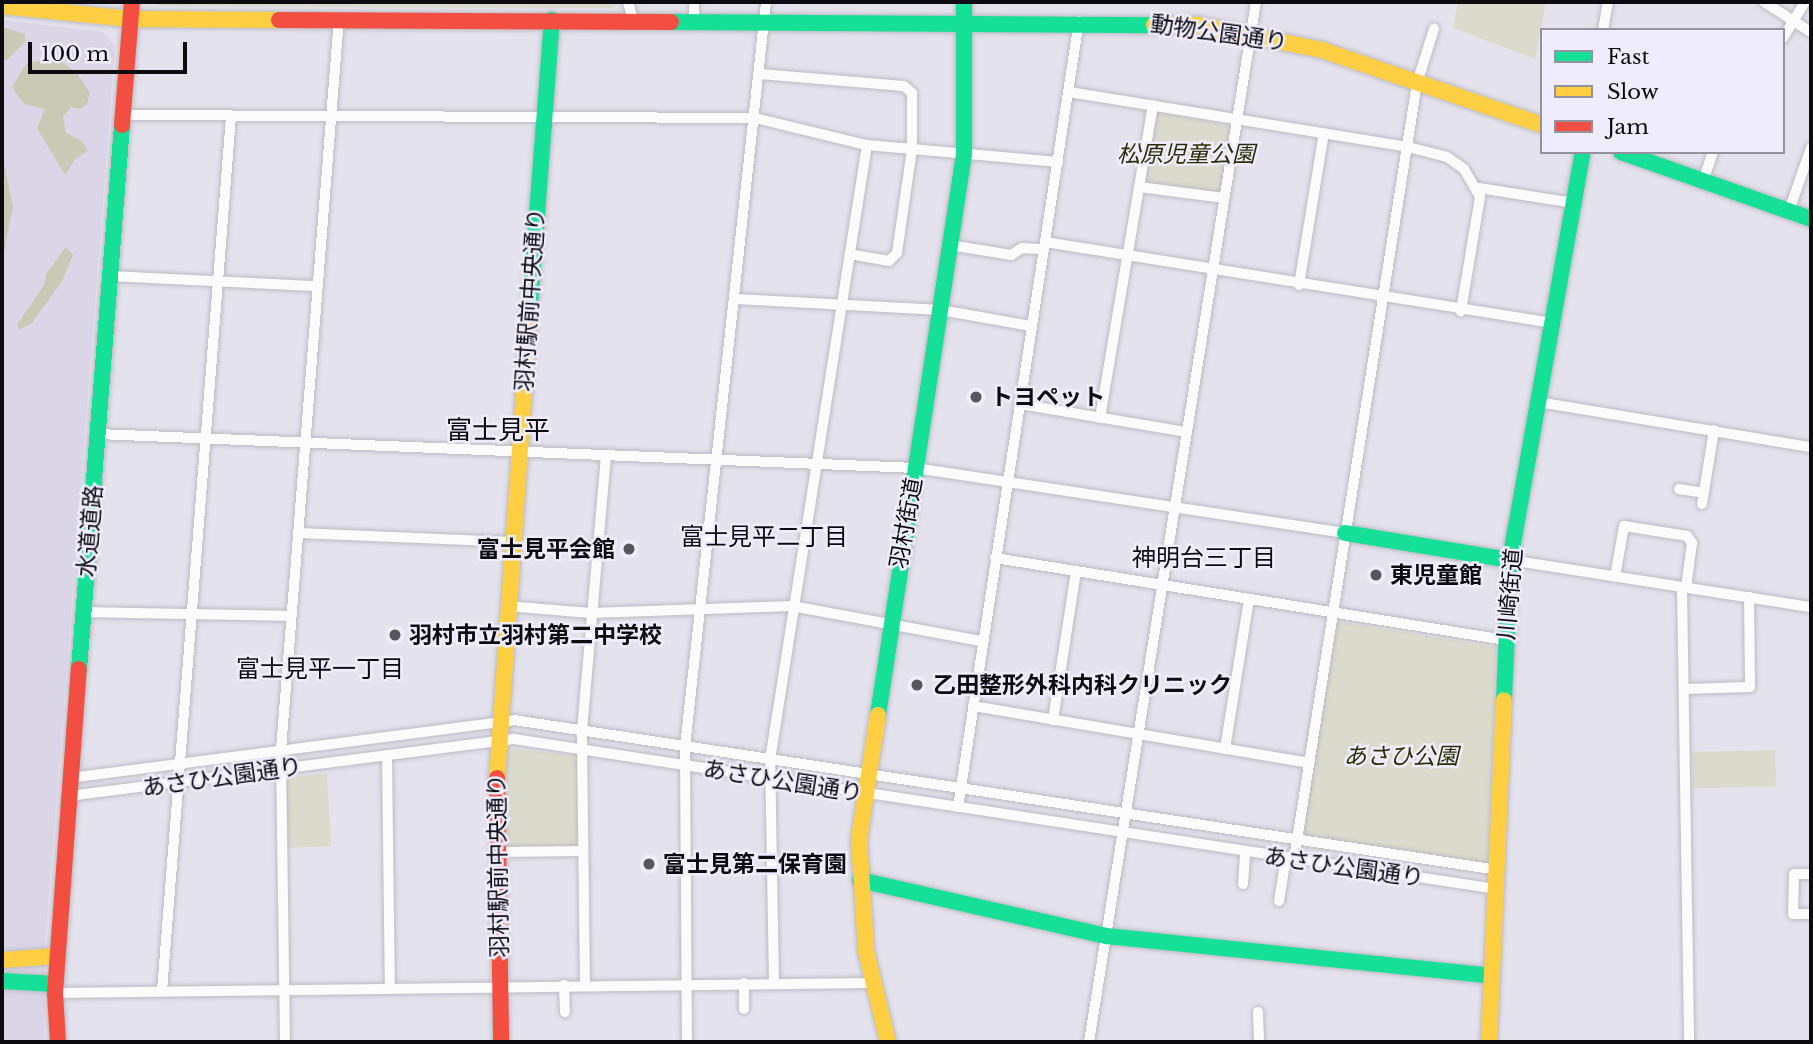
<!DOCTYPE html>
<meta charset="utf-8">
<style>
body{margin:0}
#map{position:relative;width:1813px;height:1044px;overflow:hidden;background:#e4e2ec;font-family:"Libre Baskerville","Noto Sans JP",serif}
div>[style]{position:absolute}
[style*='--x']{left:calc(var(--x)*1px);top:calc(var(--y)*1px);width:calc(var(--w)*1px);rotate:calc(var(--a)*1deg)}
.industrial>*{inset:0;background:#dad6e7}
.green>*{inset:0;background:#dbdbcd}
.forest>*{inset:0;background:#c9cab5}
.roads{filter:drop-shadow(0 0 2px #bcbbc2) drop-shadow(0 0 2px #bcbbc2)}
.street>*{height:10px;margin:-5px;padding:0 5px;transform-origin:5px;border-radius:5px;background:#fbfbfc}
.fast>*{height:16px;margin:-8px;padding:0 8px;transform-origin:8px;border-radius:8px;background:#16e098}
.slow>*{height:16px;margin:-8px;padding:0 8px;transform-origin:8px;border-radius:8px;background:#ffcf43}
.jam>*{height:16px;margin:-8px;padding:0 8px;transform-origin:8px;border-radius:8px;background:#f24e42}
.dots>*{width:19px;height:19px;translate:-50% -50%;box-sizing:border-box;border:4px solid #efecfd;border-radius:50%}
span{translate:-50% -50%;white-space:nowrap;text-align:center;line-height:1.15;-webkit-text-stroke:5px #efecfd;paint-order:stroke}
.street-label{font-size:23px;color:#0b0b10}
.park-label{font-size:23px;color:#2c2d06;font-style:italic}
.poi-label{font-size:23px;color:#0b0b10;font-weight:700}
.left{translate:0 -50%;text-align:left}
.right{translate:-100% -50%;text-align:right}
.neighbourhood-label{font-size:24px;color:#0b0b10}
.quarter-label{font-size:26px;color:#0b0b10}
.frame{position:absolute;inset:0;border:4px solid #0b0b10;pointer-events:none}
.legend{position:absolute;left:1540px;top:28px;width:245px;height:126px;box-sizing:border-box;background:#efecfd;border:2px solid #94929e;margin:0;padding:9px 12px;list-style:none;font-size:21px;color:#0b0b10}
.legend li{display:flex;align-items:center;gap:14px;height:35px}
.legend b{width:35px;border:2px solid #94929e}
.scale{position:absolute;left:28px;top:42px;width:159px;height:32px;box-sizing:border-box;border:4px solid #0b0b10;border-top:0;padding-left:9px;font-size:21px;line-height:24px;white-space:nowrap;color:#0b0b10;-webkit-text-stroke:5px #efecfd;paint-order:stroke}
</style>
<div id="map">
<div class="industrial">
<div style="clip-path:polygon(2px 20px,103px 32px,115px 46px,45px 945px,44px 1042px,2px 1042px)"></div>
</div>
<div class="green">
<div style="clip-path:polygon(154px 2px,618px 2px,613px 8px,544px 8px,158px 6px)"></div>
<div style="clip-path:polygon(1458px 2px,1546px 2px,1535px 59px,1453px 28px)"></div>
<div style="clip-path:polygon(1154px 112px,1231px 125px,1220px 196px,1141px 186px)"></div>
<div style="clip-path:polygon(1330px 620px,1496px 647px,1488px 866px,1300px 841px)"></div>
<div style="clip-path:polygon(505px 748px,581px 756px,579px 849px,505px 850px)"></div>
<div style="clip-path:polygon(1775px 750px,1776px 787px,1693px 788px,1692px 752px)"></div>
<div style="clip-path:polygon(327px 773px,331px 846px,285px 848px,285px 778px)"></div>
</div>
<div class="forest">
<div style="clip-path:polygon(2px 27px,25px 34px,25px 42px,7px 60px,2px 60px)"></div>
<div style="clip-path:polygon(42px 60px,62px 62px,76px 72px,90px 93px,87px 104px,80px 109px,71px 107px,63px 117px,66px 133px,82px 141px,88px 151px,75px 159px,65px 175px,37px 128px,45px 109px,24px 104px,12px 87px,26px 64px)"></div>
<div style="clip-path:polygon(2px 153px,13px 207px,2px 262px)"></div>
<div style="clip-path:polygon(66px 247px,73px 255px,62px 281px,32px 323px,19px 330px,17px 325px,44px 285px,46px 274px)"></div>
</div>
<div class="roads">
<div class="street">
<div style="--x:628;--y:2;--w:19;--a:74"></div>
<div style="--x:1764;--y:2;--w:56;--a:32.6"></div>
<div style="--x:694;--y:19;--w:17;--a:-90"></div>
<div style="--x:1603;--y:30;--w:28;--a:-80"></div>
<div style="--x:1783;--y:38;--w:42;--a:-58.6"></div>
<div style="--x:760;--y:74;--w:144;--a:4.8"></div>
<div style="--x:904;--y:86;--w:11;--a:41"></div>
<div style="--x:912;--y:93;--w:56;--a:90"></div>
<div style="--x:912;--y:149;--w:105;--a:98.2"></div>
<div style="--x:897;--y:253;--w:11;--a:135"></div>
<div style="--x:889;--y:261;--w:40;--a:-170"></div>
<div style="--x:1069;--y:92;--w:343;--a:9.2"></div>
<div style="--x:1408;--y:147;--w:40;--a:14.4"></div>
<div style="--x:1447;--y:157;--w:21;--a:35"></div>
<div style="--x:1464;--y:169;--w:32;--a:60"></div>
<div style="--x:1480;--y:197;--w:116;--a:99.5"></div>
<div style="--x:124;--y:115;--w:631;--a:0.27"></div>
<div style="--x:755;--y:118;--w:115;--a:13.6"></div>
<div style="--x:867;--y:145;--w:192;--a:5.1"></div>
<div style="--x:1703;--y:181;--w:31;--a:-71"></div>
<div style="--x:1139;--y:187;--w:86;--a:7.4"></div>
<div style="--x:1479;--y:188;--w:96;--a:9"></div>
<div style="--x:1789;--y:211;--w:67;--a:-70.8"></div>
<div style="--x:1045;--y:242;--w:514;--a:9.06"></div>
<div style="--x:950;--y:245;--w:62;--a:9.3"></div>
<div style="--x:1011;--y:255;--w:13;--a:-32"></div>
<div style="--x:1022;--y:248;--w:22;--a:3"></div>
<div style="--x:110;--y:276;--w:208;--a:2.8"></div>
<div style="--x:1299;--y:285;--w:154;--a:-80.7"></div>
<div style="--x:736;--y:299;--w:205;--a:3.1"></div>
<div style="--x:941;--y:310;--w:91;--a:10.1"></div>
<div style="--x:1538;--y:402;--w:277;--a:9.4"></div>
<div style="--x:1019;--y:404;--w:170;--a:9.5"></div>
<div style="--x:1100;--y:418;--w:317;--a:-80.4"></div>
<div style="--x:98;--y:434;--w:818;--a:2.38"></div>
<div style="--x:915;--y:468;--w:435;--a:8.6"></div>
<div style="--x:1679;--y:489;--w:25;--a:9"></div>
<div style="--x:1702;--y:504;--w:75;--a:-80.8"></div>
<div style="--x:298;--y:533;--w:213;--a:2.4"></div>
<div style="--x:995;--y:558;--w:517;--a:9.13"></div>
<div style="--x:1510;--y:560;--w:305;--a:8.9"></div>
<div style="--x:1615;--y:577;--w:52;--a:-80"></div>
<div style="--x:1624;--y:526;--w:64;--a:9"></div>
<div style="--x:1687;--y:536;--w:9;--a:54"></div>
<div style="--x:1692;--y:543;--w:45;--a:97.6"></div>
<div style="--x:1682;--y:588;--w:454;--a:89.1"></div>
<div style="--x:506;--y:606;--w:85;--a:4.7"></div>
<div style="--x:591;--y:613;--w:201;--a:-2"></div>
<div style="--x:792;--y:606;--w:192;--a:10.5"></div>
<div style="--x:84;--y:612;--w:207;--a:1.1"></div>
<div style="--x:1684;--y:689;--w:66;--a:-1.7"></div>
<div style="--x:1750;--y:687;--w:90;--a:-90.6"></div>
<div style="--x:973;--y:706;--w:341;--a:9.6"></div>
<div style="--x:1053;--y:720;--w:151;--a:-81.2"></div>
<div style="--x:1225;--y:749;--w:152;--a:-80.9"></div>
<div style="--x:387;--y:755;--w:233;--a:89.3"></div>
<div style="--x:70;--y:778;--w:448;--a:-7.4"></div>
<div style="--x:514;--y:720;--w:995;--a:8.67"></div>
<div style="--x:69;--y:796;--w:449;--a:-7.3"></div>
<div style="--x:514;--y:739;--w:993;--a:8.68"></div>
<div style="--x:958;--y:807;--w:795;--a:-81.25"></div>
<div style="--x:498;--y:852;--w:85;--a:-0.7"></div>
<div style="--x:1294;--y:859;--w:786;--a:-80.99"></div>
<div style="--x:1417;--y:83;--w:57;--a:-72.5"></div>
<div style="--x:1811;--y:874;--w:17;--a:180"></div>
<div style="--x:1794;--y:874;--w:40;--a:91.4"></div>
<div style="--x:1793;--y:914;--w:18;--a:0"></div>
<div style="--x:1243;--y:884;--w:32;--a:-86"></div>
<div style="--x:1279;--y:901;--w:44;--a:-80.8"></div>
<div style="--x:774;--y:982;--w:222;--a:-91"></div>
<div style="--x:770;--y:760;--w:623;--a:-81.04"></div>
<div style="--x:744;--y:983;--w:26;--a:90"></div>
<div style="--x:564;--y:985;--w:27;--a:88"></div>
<div style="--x:585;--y:985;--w:255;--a:-90.7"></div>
<div style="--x:582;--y:730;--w:275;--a:-85"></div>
<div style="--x:162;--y:991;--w:878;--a:-85.49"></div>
<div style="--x:55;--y:993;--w:818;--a:-0.7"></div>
<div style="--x:1258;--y:1012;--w:30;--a:88"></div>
<div style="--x:285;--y:1042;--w:292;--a:-90.8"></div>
<div style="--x:281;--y:750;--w:734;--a:-85.47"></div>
<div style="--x:687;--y:1042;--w:295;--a:-90.4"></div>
<div style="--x:685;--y:747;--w:749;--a:-83.79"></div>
<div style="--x:1089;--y:1042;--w:1053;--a:-80.88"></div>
</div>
<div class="fast">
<div style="--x:671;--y:22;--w:483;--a:0.4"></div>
<div style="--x:1621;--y:152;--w:201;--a:19.4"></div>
<div style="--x:529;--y:318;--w:299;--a:-85.6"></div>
<div style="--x:1345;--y:533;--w:167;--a:9.3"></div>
<div style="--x:79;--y:669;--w:546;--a:-85.48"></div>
<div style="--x:1504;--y:700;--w:140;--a:-87.5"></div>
<div style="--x:1510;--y:560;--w:414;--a:-79.9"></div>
<div style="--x:878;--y:715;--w:568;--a:-81.28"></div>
<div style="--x:964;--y:154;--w:152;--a:-90"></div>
<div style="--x:860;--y:880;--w:253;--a:12.8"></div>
<div style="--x:1107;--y:936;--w:387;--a:5.9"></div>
<div style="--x:2;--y:981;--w:53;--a:3.2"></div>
</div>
<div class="slow">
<div style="--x:2;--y:6;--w:129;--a:5.8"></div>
<div style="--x:130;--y:19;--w:149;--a:0.4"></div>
<div style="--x:1154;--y:25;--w:44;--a:0"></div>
<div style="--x:1198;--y:25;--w:126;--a:11.4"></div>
<div style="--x:1322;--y:50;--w:232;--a:18.8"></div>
<div style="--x:878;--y:715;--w:125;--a:98.7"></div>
<div style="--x:859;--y:839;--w:112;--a:86.4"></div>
<div style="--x:866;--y:951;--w:94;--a:76.4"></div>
<div style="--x:497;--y:778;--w:461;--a:-86"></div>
<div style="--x:2;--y:960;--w:55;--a:-4.2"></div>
<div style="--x:1489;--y:1042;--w:342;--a:-87.5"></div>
</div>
<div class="jam">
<div style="--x:279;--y:20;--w:392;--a:0.3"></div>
<div style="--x:122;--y:125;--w:123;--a:-85.4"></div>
<div style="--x:497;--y:778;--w:264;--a:89.1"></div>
<div style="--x:58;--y:1042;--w:49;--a:-93.5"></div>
<div style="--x:55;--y:993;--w:325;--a:-85.8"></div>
</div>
</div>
<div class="dots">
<div style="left:976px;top:397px;background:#57565d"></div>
<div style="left:629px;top:549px;background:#57565d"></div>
<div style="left:1376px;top:575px;background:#57565d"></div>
<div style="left:395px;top:635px;background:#57565d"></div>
<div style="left:917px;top:685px;background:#57565d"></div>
<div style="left:649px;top:864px;background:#57565d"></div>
</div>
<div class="street-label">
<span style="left:1219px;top:33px;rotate:8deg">動物公園通り</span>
<span style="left:530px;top:300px;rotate:-86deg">羽村駅前中央通り</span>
<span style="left:906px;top:523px;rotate:-80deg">羽村街道</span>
<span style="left:90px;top:531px;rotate:-85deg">水道道路</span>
<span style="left:1510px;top:594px;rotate:-85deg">川崎街道</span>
<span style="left:222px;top:777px;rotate:-8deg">あさひ公園通り</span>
<span style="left:783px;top:781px;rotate:9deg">あさひ公園通り</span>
<span style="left:498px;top:866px;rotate:-91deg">羽村駅前中央通り</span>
<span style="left:1344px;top:867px;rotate:8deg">あさひ公園通り</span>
</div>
<div class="park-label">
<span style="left:1186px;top:154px">松原児童公園</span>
<span style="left:1401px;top:756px">あさひ公園</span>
</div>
<div class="poi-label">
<span class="left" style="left:990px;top:397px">トヨペット</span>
<span class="right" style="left:615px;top:549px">富士見平会館</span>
<span class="left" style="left:1390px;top:575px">東児童館</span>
<span class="left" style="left:409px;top:635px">羽村市立羽村第二中学校</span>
<span class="left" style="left:933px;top:685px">乙田整形外科内科クリニック</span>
<span class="left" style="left:663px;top:864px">富士見第二保育園</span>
</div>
<div class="neighbourhood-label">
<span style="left:764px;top:537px">富士見平二丁目</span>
<span style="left:1204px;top:558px">神明台三丁目</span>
<span style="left:320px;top:669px">富士見平一丁目</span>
</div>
<div class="quarter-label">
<span style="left:498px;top:431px">富士見平</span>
</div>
<div class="frame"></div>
<ul class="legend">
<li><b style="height:9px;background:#16e098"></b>Fast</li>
<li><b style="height:9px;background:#ffcf43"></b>Slow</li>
<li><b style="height:9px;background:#f24e42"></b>Jam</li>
</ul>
<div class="scale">100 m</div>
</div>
